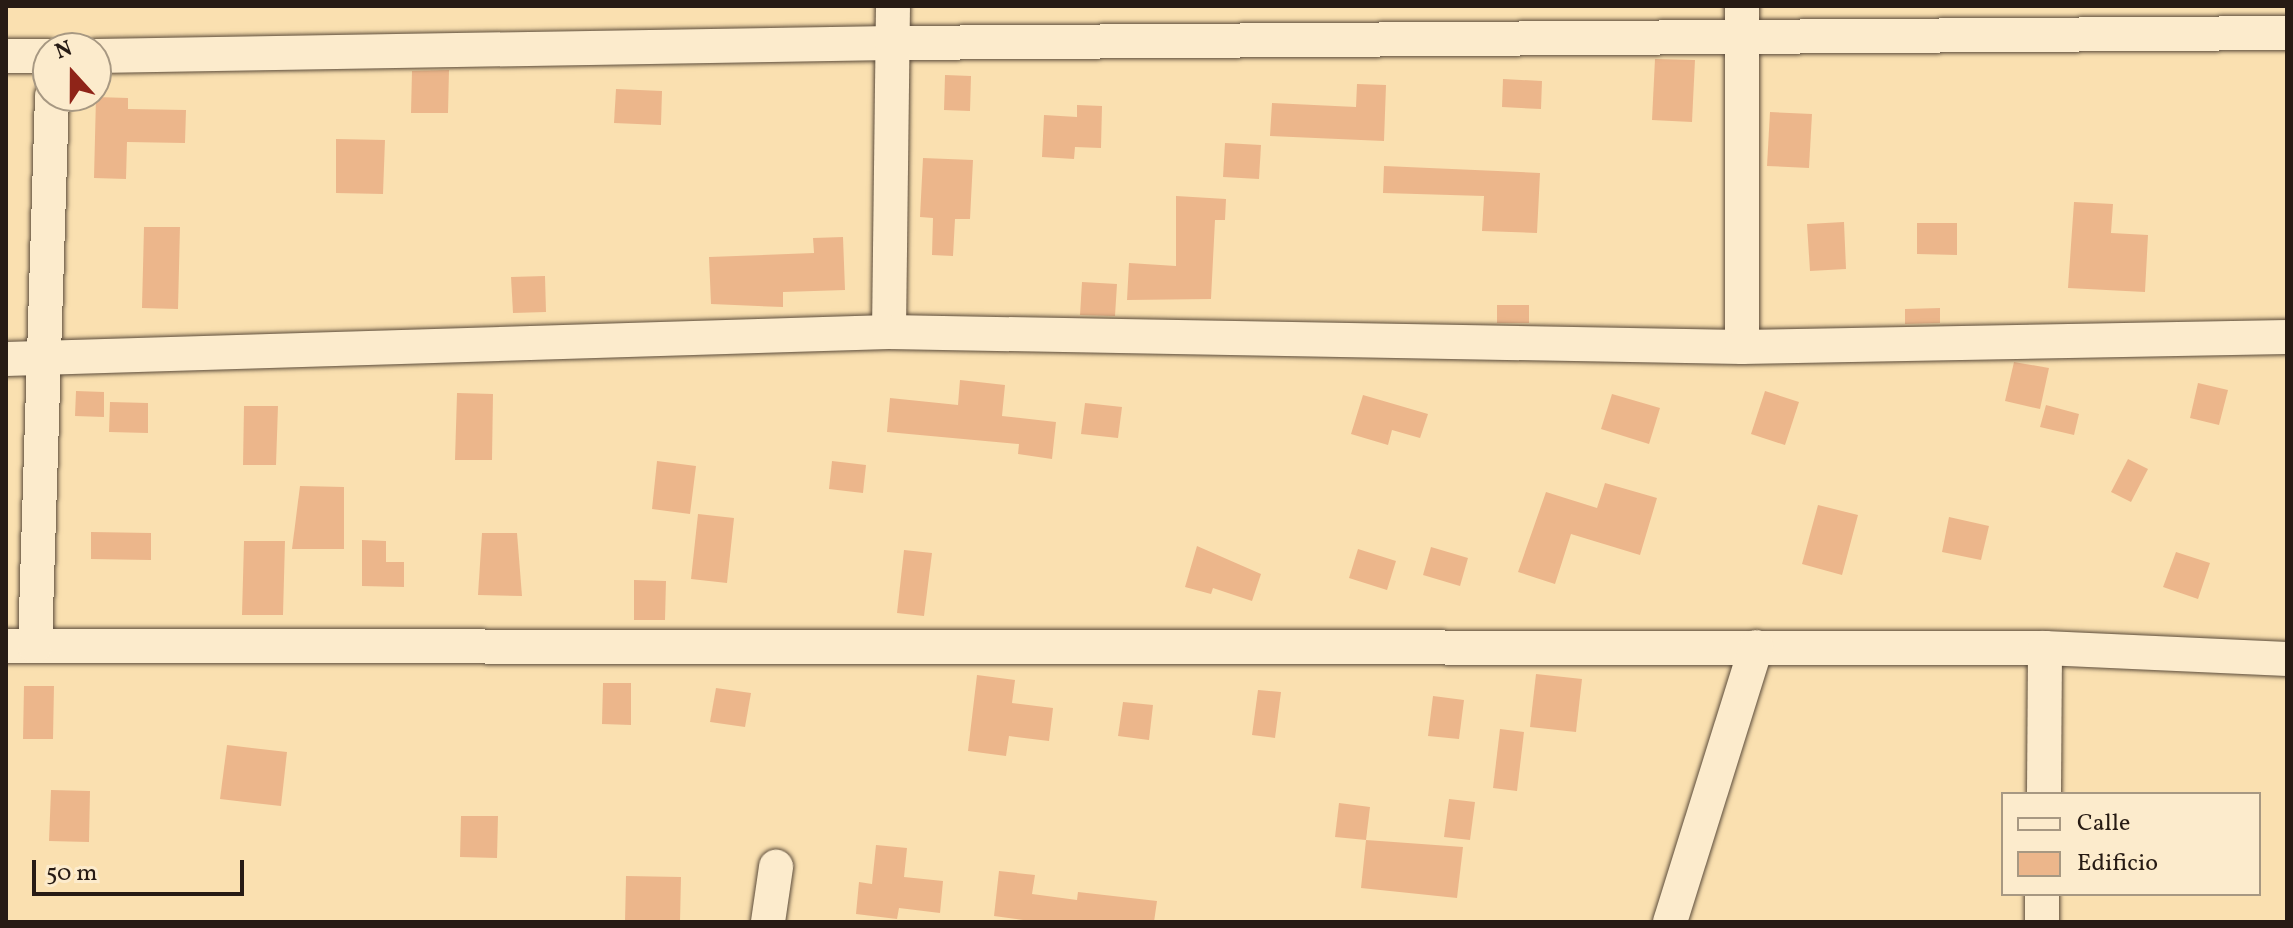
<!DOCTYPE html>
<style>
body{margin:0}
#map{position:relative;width:2293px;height:928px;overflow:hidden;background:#fae0b0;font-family:Vollkorn,serif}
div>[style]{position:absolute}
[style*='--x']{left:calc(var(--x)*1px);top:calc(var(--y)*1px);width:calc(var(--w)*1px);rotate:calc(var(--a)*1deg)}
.building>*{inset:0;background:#ecb68b}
.roads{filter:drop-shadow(0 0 2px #5c4c3b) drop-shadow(0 0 2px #5c4c3b)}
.minor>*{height:34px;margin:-17px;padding:0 17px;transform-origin:17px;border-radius:17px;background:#fcebcc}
span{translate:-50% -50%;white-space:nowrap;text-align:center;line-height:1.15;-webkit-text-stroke:7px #fcebcc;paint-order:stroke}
.frame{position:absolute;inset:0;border:8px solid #271b14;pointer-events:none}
.legend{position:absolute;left:2001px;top:792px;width:260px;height:104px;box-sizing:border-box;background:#fcebcc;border:2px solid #a79882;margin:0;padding:10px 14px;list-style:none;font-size:24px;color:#271b14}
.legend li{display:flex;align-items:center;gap:16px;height:40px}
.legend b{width:40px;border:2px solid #a79882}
.north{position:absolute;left:32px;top:32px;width:80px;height:80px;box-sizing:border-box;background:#fcebcc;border:2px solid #a79882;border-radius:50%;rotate:339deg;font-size:22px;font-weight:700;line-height:32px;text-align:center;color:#271b14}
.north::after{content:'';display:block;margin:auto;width:28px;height:36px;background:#8f2418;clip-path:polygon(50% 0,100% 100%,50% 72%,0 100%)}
.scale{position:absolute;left:32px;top:860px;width:212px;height:36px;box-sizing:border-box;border:4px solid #271b14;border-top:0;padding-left:10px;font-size:24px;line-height:28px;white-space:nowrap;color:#271b14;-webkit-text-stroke:6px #fcebcc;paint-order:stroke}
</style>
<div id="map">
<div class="building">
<div style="clip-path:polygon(1655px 59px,1695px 60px,1692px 122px,1652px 120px)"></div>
<div style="clip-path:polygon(449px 70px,448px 113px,411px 113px,412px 71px)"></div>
<div style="clip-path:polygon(945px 75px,971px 76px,970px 111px,944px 110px)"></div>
<div style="clip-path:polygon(1503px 79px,1542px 81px,1541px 109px,1502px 107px)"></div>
<div style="clip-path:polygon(1357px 84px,1386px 85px,1384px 141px,1270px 136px,1272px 103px,1356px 107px)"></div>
<div style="clip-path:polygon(616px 89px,662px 91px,661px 125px,614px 123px)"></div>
<div style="clip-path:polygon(96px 97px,128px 98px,128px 109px,186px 110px,185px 143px,127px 142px,126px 179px,94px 178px)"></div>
<div style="clip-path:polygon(1077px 105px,1102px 106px,1101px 148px,1075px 147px,1074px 159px,1042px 157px,1044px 115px,1077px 117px)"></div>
<div style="clip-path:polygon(1770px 112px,1812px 114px,1809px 168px,1767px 166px)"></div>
<div style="clip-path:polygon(336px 139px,385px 140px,383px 194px,336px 193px)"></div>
<div style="clip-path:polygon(1225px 143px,1261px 145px,1259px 179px,1223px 177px)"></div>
<div style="clip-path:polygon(923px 158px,973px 160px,970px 219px,955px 219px,953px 256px,932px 255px,933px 218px,920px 217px)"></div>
<div style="clip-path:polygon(1384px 166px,1540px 173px,1537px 233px,1482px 231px,1484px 196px,1383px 193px)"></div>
<div style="clip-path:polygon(1176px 196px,1226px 199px,1225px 220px,1215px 220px,1211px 299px,1127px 300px,1129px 263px,1176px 266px)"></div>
<div style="clip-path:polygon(2074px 202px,2113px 204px,2111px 233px,2148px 235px,2145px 292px,2068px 288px)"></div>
<div style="clip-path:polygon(1844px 222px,1846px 269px,1810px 271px,1807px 224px)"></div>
<div style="clip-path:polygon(1917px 223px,1957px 223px,1957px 255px,1917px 254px)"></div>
<div style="clip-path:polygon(144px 227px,180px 227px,178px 309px,142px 308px)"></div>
<div style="clip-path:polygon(843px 237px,845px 290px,783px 292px,783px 307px,711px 304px,709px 257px,814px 253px,813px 238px)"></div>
<div style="clip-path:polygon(545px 276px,546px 312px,513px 313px,511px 277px)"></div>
<div style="clip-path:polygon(1082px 282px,1117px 284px,1115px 316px,1080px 315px)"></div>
<div style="clip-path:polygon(1497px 305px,1529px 305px,1529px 323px,1497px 323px)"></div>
<div style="clip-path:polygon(1940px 308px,1940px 323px,1905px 324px,1905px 309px)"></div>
<div style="clip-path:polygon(2014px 362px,2049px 368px,2040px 409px,2005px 401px)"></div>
<div style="clip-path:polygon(960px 380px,1005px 385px,1002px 416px,1056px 422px,1052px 459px,1018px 454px,1019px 444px,887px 432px,890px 398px,958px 405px)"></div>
<div style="clip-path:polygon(2198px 383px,2228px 390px,2219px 425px,2190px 418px)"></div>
<div style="clip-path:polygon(76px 391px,104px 392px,104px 417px,75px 416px)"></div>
<div style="clip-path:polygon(1765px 391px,1799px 402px,1785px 445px,1751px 434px)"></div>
<div style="clip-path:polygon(457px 393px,493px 394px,492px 460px,455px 460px)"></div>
<div style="clip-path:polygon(1612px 394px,1660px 408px,1649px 444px,1601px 429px)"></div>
<div style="clip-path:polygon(1363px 395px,1428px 414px,1420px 438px,1392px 430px,1388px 445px,1351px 434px)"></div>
<div style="clip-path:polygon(110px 402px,148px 403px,148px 433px,109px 432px)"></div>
<div style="clip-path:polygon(1085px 403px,1122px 407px,1118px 438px,1081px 434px)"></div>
<div style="clip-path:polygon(2046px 405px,2079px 414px,2074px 435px,2040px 427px)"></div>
<div style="clip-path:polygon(244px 406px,278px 406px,276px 465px,243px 465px)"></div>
<div style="clip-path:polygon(2128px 459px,2148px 469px,2131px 502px,2111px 492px)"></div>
<div style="clip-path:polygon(657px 461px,696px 466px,690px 514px,652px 509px)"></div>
<div style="clip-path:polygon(832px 461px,866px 465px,863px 493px,829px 489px)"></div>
<div style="clip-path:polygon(1605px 483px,1657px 498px,1640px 555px,1571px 534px,1555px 584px,1518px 572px,1546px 492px,1597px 508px)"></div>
<div style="clip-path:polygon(300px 486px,344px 487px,344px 549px,292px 549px)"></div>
<div style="clip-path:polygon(1818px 505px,1858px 515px,1842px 575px,1802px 564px)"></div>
<div style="clip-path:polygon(698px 514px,734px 518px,727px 583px,691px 579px)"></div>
<div style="clip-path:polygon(1949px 517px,1989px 526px,1981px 560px,1942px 552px)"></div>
<div style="clip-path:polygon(91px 532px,151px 533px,151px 560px,91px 559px)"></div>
<div style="clip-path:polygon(482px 533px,517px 533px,522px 596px,478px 595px)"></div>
<div style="clip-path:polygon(362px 540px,386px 541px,386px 562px,404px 562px,404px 587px,362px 586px)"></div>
<div style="clip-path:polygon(244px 541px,285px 541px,283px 615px,242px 615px)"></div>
<div style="clip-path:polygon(1197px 546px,1261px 574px,1252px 601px,1213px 588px,1211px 594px,1185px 587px)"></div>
<div style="clip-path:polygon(1431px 547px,1468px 558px,1460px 586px,1423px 575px)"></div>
<div style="clip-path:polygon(1358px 549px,1396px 561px,1387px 590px,1349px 578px)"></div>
<div style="clip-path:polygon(904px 550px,932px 553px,924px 616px,897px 613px)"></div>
<div style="clip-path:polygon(2176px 552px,2210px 563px,2198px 599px,2163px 587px)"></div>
<div style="clip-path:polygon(634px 580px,666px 581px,665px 620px,634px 620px)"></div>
<div style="clip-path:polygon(1536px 674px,1582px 679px,1576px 732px,1530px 727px)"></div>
<div style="clip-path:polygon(977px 675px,1015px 680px,1012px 703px,1053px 708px,1049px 741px,1009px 736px,1006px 756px,968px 751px)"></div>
<div style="clip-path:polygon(603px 683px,631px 683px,631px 725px,602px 724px)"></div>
<div style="clip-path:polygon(24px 686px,54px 686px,53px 739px,23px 739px)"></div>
<div style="clip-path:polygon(716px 688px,751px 693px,745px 727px,710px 722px)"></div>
<div style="clip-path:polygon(1258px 690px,1281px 692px,1275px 738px,1252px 735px)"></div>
<div style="clip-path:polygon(1433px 696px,1464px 700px,1459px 739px,1428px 736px)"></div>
<div style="clip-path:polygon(1123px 702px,1153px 705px,1149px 740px,1118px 736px)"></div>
<div style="clip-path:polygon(1500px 729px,1524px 732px,1517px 791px,1493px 788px)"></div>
<div style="clip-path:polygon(227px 745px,287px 752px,281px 806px,220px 799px)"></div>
<div style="clip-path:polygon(51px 790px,90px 791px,89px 842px,49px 841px)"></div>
<div style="clip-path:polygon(1449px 799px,1475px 802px,1470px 840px,1444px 837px)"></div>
<div style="clip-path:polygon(1339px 803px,1370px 807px,1366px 840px,1335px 837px)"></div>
<div style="clip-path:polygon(461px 816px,498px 816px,497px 858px,460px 857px)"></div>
<div style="clip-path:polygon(1366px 840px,1463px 847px,1457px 898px,1361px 888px)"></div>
<div style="clip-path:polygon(876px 845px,907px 848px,904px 877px,943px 881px,940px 913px,899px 908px,897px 919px,856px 914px,859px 882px,872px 884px)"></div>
<div style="clip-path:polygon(999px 871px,1035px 875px,1032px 894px,1077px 900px,1078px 892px,1157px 901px,1154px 922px,1037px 922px,994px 916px)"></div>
<div style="clip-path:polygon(626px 876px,681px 877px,680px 922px,625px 922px)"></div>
</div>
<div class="roads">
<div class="minor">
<div style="--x:1742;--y:6;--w:341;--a:90"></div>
<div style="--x:6;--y:56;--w:42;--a:0"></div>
<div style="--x:96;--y:56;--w:796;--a:-0.94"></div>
<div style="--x:892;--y:43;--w:1395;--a:-0.41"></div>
<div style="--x:889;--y:332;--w:326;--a:-89.3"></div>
<div style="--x:6;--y:359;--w:883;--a:-1.75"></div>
<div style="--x:889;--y:332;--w:853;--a:1.01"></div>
<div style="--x:1742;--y:347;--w:545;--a:-1.05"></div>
<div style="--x:6;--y:646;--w:2039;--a:0.06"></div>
<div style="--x:2045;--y:648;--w:242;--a:2.6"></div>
<div style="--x:35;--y:646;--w:550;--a:-88.23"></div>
<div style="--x:2044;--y:794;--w:146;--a:-89.6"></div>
<div style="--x:768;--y:922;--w:56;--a:-81.7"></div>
<div style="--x:1670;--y:922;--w:288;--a:-72.6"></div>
<div style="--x:2042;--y:922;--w:28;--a:-90"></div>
</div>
</div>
<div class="frame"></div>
<ul class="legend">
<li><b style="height:10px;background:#fcebcc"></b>Calle</li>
<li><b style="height:22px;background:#ecb68b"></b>Edificio</li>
</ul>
<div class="north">N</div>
<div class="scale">50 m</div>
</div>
